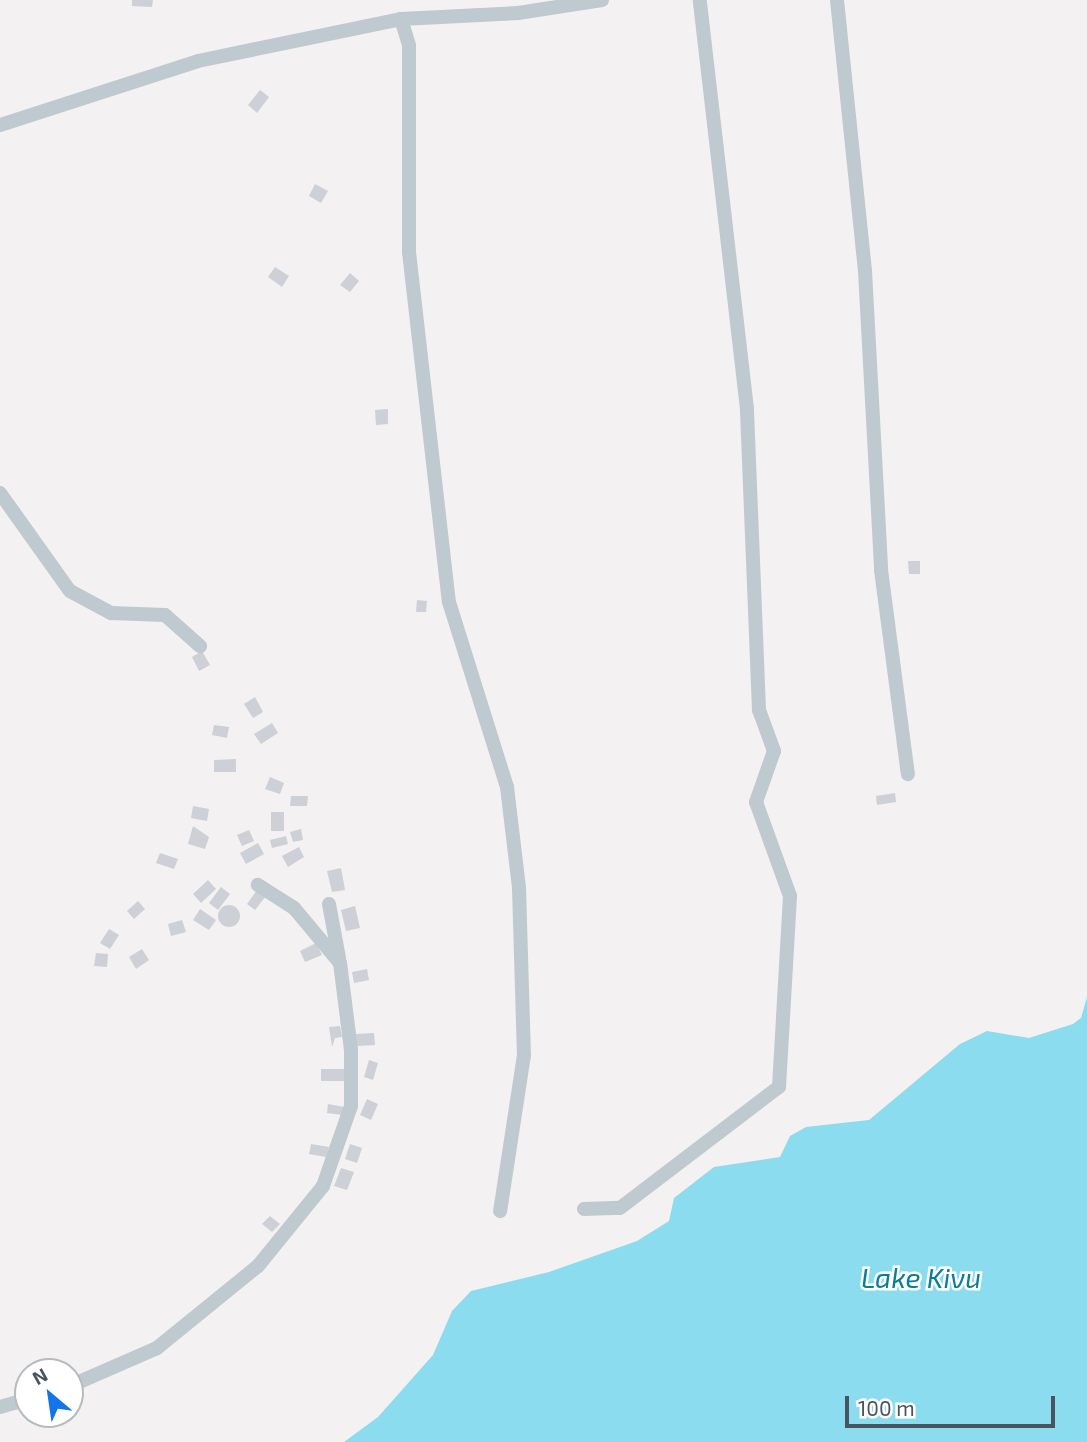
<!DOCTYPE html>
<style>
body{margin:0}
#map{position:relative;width:1087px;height:1442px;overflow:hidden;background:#f3f1f1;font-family:"Exo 2",sans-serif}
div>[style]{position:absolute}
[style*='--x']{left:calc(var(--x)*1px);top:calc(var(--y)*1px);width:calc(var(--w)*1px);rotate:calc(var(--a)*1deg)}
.water>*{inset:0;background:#8bdcef}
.building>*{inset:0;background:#cdd0d6}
.round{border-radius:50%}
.minor>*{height:14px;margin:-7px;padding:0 7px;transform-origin:7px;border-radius:7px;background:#bfc9d0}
span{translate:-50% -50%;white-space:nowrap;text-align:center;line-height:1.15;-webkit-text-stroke:5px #fff;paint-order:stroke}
.water-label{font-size:28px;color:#097e9a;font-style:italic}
.north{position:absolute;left:14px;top:1358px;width:70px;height:70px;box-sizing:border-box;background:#fff;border:2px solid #b6bbbf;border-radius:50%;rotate:331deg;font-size:19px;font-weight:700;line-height:28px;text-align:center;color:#48555f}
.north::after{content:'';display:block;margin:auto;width:24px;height:32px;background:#1475ea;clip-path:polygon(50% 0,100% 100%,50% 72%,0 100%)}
.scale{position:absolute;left:845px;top:1396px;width:210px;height:32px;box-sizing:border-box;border:4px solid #48555f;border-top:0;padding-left:9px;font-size:21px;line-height:24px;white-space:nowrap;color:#48555f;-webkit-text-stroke:5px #fff;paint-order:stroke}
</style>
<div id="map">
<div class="water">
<div style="clip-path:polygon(1087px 997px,1087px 1442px,344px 1442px,378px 1417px,433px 1355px,452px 1311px,471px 1291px,549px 1272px,637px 1241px,669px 1221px,674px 1198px,714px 1167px,780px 1157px,790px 1136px,806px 1127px,869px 1120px,960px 1044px,987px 1031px,1029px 1038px,1073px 1024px,1081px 1018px)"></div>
</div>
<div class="building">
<div style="clip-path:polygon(132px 0,153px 0,152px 7px,132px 6px)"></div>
<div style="clip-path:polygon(260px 90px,269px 97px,257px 113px,248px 105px)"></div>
<div style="clip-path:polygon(315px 184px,328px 191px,321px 203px,309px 196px)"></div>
<div style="clip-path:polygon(275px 267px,289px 276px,282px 287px,268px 277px)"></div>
<div style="clip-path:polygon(350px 273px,359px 281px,350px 292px,340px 285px)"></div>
<div style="clip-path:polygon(388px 409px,388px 424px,376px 425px,375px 410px)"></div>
<div style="clip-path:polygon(908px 561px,920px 561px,920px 574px,909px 574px)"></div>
<div style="clip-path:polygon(417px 600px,427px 601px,426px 612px,416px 612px)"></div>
<div style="clip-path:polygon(202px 651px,210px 665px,199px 671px,192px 657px)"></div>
<div style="clip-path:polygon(255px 697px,263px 712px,253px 718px,244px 704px)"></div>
<div style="clip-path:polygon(272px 723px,278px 733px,261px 744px,254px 734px)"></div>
<div style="clip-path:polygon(214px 725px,229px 727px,227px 738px,212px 735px)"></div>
<div style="clip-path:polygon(236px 759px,236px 772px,214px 772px,214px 760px)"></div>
<div style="clip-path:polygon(270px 777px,284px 783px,280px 794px,265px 789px)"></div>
<div style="clip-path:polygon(895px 793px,896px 802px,877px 805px,876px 796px)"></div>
<div style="clip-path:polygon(291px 796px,308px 796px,307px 806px,290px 806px)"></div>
<div style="clip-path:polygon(193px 806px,209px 809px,207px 821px,191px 818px)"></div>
<div style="clip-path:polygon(271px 812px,284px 812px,284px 831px,271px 831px)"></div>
<div style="clip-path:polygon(193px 826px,209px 837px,205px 849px,188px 844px)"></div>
<div style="clip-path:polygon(301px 829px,303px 840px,293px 842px,290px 832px)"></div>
<div style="clip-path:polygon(249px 830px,254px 841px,242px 846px,237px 835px)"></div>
<div style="clip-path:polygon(286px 836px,288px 844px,272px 848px,270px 840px)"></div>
<div style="clip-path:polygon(258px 843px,264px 854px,246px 864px,240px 853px)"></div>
<div style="clip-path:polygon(299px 847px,304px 857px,288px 867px,282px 856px)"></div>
<div style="clip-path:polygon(160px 853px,178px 859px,174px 869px,156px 863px)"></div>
<div style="clip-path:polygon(341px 868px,345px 890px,332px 892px,327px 871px)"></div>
<div style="clip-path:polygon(208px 880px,216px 889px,201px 903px,193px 894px)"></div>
<div style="clip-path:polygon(221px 887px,230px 894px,218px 910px,209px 903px)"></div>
<div style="clip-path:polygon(257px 890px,266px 896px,255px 910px,247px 904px)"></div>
<div style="clip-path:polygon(138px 901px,145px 909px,134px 919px,127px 911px)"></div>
<div class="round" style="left:218px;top:905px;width:22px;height:22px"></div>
<div style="clip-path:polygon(355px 906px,360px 928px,346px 931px,341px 910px)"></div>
<div style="clip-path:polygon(200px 909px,216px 920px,209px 930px,193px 920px)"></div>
<div style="clip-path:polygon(182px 920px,186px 932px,171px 936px,168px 924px)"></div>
<div style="clip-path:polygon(109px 929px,119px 935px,110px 949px,100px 943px)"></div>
<div style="clip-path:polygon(316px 943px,322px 955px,305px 962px,300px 951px)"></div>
<div style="clip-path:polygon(142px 949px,149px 960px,136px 969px,129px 957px)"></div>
<div style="clip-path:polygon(96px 953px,108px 954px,107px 967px,94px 966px)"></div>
<div style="clip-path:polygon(367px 969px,369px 980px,354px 983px,352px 972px)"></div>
<div style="clip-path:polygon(340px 1026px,342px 1037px,335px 1038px,332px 1047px,329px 1027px)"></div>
<div style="clip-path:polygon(374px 1033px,375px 1045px,357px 1046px,356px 1034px)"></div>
<div style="clip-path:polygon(369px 1060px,378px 1063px,373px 1080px,364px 1077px)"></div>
<div style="clip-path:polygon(321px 1069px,347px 1069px,347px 1081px,321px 1081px)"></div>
<div style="clip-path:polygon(367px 1099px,378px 1104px,371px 1120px,360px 1115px)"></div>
<div style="clip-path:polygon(328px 1104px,344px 1107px,342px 1115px,327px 1113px)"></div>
<div style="clip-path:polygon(311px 1144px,329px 1147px,326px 1157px,309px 1154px)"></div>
<div style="clip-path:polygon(350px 1144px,362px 1148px,357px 1163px,345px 1159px)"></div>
<div style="clip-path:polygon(341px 1168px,354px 1172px,347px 1190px,334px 1186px)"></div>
<div style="clip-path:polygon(270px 1216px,280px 1224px,272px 1232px,262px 1224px)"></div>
</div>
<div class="minor">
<div style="--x:837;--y:0;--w:272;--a:84.1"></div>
<div style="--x:865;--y:271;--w:299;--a:86.9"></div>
<div style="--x:881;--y:570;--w:206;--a:82.5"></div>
<div style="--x:401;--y:19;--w:28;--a:73"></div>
<div style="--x:409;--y:46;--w:206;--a:90"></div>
<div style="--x:409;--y:252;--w:352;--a:83.5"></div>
<div style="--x:449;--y:602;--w:194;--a:72.6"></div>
<div style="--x:507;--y:787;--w:102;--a:83.2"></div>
<div style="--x:519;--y:888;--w:167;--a:88.3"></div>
<div style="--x:524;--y:1055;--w:158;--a:98.7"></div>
<div style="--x:0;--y:125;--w:208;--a:-17.9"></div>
<div style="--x:198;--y:61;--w:207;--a:-11.7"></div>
<div style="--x:401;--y:19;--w:117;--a:-2.9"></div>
<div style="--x:518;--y:13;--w:85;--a:-8.8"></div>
<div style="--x:0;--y:493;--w:120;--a:54.5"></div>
<div style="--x:70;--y:591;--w:47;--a:28.2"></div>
<div style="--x:111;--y:613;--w:54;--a:2.1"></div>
<div style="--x:165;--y:615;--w:47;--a:41.5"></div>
<div style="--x:329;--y:904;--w:55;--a:79.5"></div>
<div style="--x:584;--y:1209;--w:36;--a:-2"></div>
<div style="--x:620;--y:1208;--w:200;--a:-37.3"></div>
<div style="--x:779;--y:1087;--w:191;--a:-86.7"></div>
<div style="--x:790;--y:896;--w:100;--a:-109.9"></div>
<div style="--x:756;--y:802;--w:54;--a:-70.6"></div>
<div style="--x:774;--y:751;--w:44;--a:-110.1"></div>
<div style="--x:759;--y:710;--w:301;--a:-92.3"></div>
<div style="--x:747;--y:409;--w:412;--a:-96.6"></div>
<div style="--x:70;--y:1386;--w:95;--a:-23.6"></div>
<div style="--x:157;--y:1348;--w:130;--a:-39.1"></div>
<div style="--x:258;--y:1266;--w:103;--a:-50.9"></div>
<div style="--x:323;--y:1186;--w:85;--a:-70.7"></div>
<div style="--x:351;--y:1106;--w:56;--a:-90"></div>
<div style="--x:351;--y:1050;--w:88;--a:-97.2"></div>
<div style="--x:340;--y:963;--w:72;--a:-129.9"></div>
<div style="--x:294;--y:908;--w:43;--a:-147.4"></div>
<div style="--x:0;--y:1407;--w:29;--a:-16"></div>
</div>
<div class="water-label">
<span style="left:921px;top:1277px">Lake Kivu</span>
</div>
<div class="north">N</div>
<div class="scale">100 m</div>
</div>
